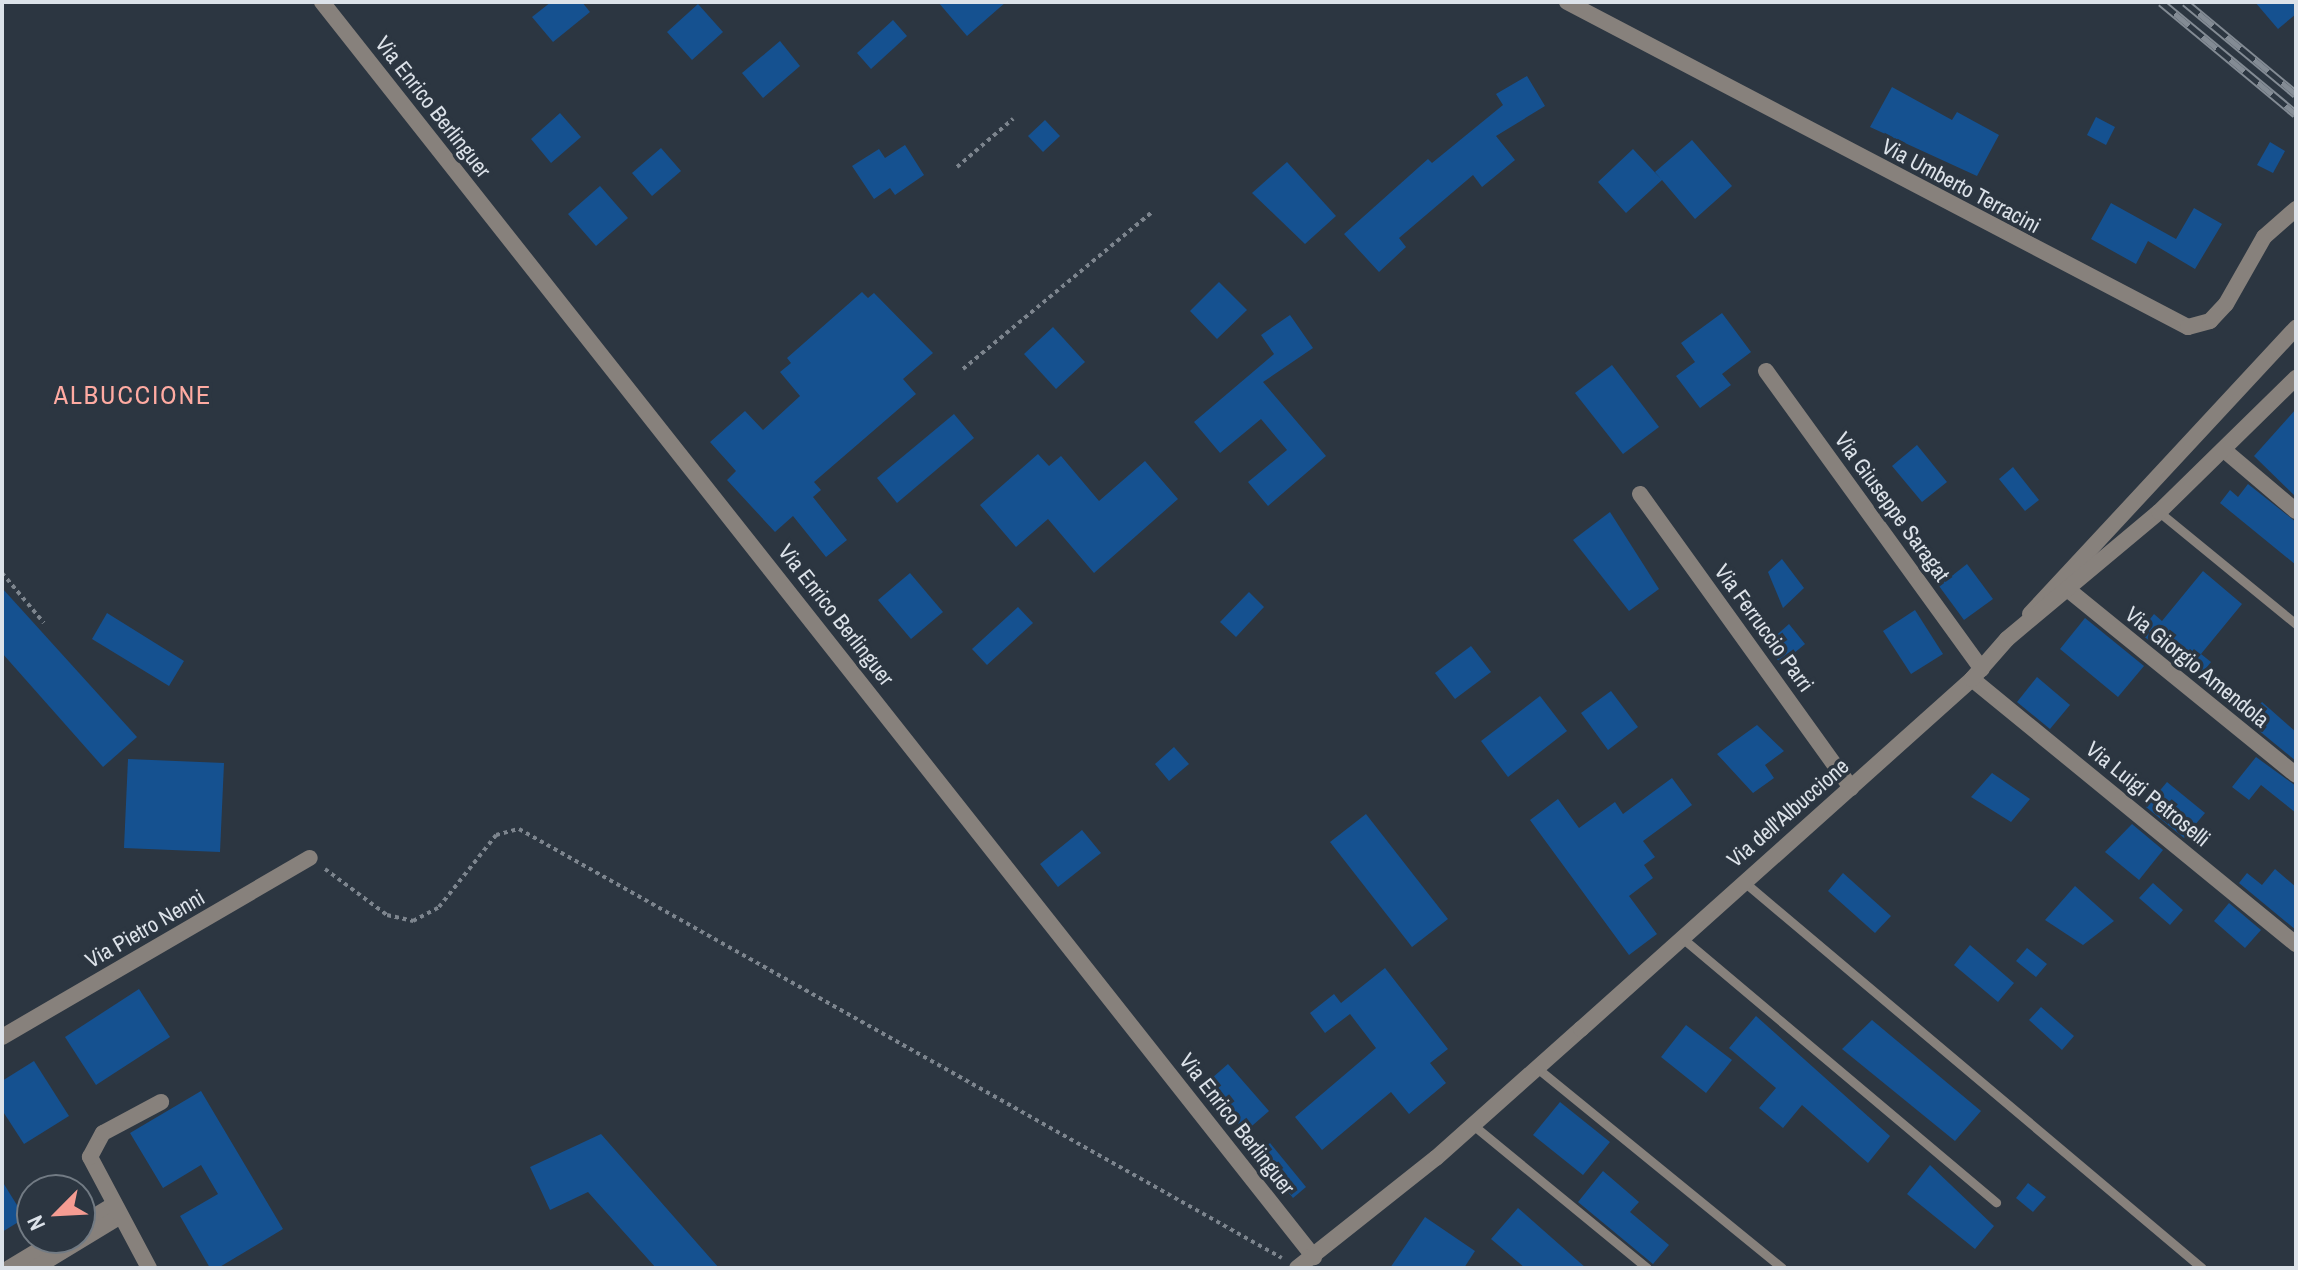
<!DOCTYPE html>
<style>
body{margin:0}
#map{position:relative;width:2298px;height:1270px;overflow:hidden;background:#2c3641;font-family:"Archivo Narrow",sans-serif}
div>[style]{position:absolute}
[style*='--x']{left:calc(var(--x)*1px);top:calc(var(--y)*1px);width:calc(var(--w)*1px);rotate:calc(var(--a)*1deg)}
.building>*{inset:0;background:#155190}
.path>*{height:4px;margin-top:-2px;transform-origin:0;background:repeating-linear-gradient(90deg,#7d858e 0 4px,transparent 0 8px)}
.lane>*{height:9px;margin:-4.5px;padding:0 4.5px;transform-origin:4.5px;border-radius:4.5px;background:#87817c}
.street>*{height:16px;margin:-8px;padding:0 8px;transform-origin:8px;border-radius:8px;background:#87817c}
.rail>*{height:9px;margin-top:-4.5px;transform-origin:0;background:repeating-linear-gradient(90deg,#2c3641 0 18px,#838b94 0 36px);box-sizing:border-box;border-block:2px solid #838b94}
span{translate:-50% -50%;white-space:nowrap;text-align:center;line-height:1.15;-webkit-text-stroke:7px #2c3641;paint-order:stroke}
.street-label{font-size:22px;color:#dce2e9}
.quarter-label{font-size:26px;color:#ffaba2;letter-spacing:2px}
.frame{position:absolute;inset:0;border:4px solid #dce2e9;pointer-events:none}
.north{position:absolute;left:16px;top:1174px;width:80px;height:80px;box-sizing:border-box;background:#2c3641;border:2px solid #727b84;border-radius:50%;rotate:246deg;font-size:22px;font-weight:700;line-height:32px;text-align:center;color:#dce2e9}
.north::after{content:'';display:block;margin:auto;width:28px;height:36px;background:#f59c92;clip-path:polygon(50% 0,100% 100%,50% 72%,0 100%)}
</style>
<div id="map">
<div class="building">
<div style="clip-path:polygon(551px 2px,582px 2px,590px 12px,553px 42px,532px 17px)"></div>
<div style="clip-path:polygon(938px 2px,1006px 2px,967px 36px)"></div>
<div style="clip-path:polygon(2255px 2px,2296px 2px,2296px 14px,2278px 29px)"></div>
<div style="clip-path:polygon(698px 4px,723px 32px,692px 60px,667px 32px)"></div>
<div style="clip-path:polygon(893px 20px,907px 36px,871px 69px,857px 53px)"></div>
<div style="clip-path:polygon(780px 41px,800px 66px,763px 98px,742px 73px)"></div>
<div style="clip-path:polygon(1527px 76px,1545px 106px,1496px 136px,1515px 160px,1482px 187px,1473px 175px,1399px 238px,1406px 247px,1379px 272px,1344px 234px,1428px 159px,1432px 163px,1503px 105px,1496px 94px)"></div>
<div style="clip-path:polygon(1892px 87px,1952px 120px,1957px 112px,1999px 135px,1977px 176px,1870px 127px)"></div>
<div style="clip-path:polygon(560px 113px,581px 137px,551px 163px,531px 139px)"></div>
<div style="clip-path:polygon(2096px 117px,2115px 127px,2106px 145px,2087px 135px)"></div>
<div style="clip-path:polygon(1045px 120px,1060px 136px,1043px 152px,1028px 136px)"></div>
<div style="clip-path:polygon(1692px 140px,1732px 186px,1695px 219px,1662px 180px,1626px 213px,1598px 182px,1633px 149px,1661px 179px,1655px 172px)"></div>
<div style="clip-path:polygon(2270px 142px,2285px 151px,2273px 173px,2257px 165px)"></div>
<div style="clip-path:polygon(905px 145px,924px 175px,895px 195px,890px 188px,874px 199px,852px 166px,879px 149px,885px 158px)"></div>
<div style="clip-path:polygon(661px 148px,681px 171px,652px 196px,632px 173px)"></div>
<div style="clip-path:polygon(1287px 162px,1336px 216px,1305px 244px,1252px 193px)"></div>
<div style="clip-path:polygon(600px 186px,628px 218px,596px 246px,568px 214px)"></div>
<div style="clip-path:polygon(2111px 203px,2176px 239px,2194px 208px,2222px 224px,2195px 269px,2148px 241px,2136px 264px,2091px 239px)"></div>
<div style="clip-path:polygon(1219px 282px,1247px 310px,1217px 339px,1190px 311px)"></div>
<div style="clip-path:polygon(862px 292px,868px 298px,874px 293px,933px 353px,903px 379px,916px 394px,814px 482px,821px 490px,813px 497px,847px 540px,826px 557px,793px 516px,775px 532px,727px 480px,736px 471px,710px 442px,745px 411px,763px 430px,800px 396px,780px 372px,791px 363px,787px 358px)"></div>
<div style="clip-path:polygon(1722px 313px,1751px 352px,1722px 374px,1731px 385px,1700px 408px,1676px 376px,1695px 362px,1681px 343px)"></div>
<div style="clip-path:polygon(1290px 315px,1313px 348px,1263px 382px,1326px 456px,1268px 506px,1248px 482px,1287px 450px,1261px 419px,1220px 453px,1194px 422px,1274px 354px,1261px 335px)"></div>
<div style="clip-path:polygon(1053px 327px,1085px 362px,1056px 389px,1024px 354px)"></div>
<div style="clip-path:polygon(1612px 365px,1659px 427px,1623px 454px,1575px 393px)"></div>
<div style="clip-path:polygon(2296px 409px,2296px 497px,2254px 456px)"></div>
<div style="clip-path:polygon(954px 414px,974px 438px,897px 503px,877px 478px)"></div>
<div style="clip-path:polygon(1917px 445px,1947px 482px,1922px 502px,1892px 466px)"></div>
<div style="clip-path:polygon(1038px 454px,1049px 466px,1061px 456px,1099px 501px,1145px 461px,1178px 499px,1094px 573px,1048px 519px,1016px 547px,980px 505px)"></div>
<div style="clip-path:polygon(2013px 467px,2039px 500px,2025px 511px,1999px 479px)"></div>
<div style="clip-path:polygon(2248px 484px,2296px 522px,2296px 565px,2220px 503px,2230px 490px,2238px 497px)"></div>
<div style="clip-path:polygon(1610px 512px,1659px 589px,1629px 611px,1573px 540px)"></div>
<div style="clip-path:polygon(1782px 559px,1804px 588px,1783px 608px,1768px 572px)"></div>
<div style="clip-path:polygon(1967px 564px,1993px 599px,1964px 620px,1939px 586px)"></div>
<div style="clip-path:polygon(2203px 571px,2242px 604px,2201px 654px,2211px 662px,2199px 677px,2139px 633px,2154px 614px,2162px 621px)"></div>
<div style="clip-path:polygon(910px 573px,943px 612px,911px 639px,878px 600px)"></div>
<div style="clip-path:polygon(2px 588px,137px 737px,103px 767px,2px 653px)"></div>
<div style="clip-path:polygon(1249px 592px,1264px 607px,1236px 637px,1220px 622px)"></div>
<div style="clip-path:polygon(1018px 607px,1033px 623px,987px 665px,972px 649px)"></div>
<div style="clip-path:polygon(1915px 610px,1943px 654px,1911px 674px,1883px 631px)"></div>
<div style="clip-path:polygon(107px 613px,184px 661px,169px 686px,92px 639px)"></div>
<div style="clip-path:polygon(2085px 618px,2144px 666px,2118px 697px,2060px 649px)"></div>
<div style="clip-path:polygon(1789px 624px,1805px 644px,1781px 664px,1765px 645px)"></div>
<div style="clip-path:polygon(1471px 646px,1491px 672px,1455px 699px,1435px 673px)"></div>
<div style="clip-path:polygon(2037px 677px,2070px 705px,2050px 729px,2017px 702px)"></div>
<div style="clip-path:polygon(1611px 691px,1638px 727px,1608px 750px,1581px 713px)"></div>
<div style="clip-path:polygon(1540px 696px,1567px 731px,1508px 777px,1481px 741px)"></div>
<div style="clip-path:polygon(2262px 702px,2296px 732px,2296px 761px,2246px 720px)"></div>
<div style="clip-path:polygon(1757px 725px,1784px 751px,1765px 765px,1774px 778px,1753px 793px,1717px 754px)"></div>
<div style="clip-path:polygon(1174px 747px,1189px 764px,1169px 781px,1155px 764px)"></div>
<div style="clip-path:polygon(2256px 757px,2296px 786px,2296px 813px,2261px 785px,2249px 800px,2232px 787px)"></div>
<div style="clip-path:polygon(128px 759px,224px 763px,220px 852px,124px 848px)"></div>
<div style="clip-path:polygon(1992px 773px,2030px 799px,2011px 822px,1971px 797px)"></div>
<div style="clip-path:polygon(1672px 778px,1692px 805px,1643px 841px,1655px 857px,1644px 865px,1653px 878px,1629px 896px,1657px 934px,1629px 955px,1530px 820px,1558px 799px,1579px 828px,1615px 802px,1623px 814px)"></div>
<div style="clip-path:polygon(2167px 782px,2205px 813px,2184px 838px,2146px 807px)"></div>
<div style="clip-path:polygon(1366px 814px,1448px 919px,1412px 947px,1330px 842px)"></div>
<div style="clip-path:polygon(2132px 824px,2163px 850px,2139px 880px,2105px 852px)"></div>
<div style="clip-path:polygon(1082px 830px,1101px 853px,1058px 887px,1040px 864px)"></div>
<div style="clip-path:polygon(2275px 869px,2296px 887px,2296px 930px,2239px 883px,2247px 873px,2262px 885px)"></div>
<div style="clip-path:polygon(1843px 873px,1891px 916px,1875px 933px,1828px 891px)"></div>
<div style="clip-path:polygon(2153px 883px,2183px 910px,2170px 925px,2139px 898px)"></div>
<div style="clip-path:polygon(2075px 886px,2114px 921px,2083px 945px,2045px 920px)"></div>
<div style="clip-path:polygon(2229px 903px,2261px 930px,2245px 948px,2214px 921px)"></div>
<div style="clip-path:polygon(1970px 945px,2014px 983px,1998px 1002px,1954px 965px)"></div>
<div style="clip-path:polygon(2027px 948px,2047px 964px,2036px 977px,2016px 961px)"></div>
<div style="clip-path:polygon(1385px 968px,1448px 1049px,1430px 1063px,1446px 1083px,1409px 1114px,1391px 1092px,1322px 1150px,1295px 1117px,1376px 1048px,1350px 1014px,1325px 1033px,1310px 1013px,1334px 994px,1341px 1003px)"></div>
<div style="clip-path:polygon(139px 989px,170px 1037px,96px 1085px,65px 1037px)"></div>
<div style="clip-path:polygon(2041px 1007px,2074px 1036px,2062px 1050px,2029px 1020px)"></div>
<div style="clip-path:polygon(1756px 1016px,1890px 1136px,1868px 1163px,1802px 1105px,1783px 1128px,1759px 1108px,1776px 1088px,1729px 1048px)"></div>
<div style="clip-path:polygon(1872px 1020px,1981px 1111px,1955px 1141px,1842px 1049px)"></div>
<div style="clip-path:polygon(1686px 1025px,1732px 1060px,1706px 1093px,1661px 1057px)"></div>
<div style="clip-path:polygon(34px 1061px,69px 1116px,24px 1144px,2px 1110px,2px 1081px)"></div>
<div style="clip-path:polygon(1228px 1064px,1269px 1111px,1245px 1132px,1204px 1085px)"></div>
<div style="clip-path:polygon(201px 1091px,283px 1229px,218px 1268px,210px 1268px,180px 1216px,218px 1194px,201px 1165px,163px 1188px,130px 1133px)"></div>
<div style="clip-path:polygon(1560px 1102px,1610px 1142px,1583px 1175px,1533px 1135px)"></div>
<div style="clip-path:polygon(601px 1134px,719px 1268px,656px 1268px,588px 1192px,550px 1210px,530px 1167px)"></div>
<div style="clip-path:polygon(1270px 1143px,1306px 1187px,1293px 1198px,1257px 1154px)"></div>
<div style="clip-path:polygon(1930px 1165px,1994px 1226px,1975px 1249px,1907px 1194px)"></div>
<div style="clip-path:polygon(1603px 1171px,1639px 1202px,1630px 1212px,1669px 1245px,1653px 1264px,1578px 1202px)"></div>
<div style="clip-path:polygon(2px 1181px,25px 1218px,2px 1232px)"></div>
<div style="clip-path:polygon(2028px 1183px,2046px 1197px,2033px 1212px,2016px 1198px)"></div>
<div style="clip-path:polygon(1518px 1208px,1586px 1268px,1525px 1268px,1491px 1239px)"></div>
<div style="clip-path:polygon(1425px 1217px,1475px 1251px,1464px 1268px,1390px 1268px)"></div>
</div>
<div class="path">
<div style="--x:957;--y:167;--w:74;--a:-40.6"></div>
<div style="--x:963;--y:369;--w:246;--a:-39.7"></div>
<div style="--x:2;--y:573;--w:65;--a:50"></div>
<div style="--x:325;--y:869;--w:77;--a:36.6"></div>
<div style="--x:387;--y:915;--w:27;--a:13"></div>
<div style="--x:413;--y:921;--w:30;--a:-28"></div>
<div style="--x:439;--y:907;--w:92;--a:-51.6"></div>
<div style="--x:496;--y:835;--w:24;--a:-15"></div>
<div style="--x:519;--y:829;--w:875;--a:29.35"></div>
</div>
<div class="lane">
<div style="--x:2159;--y:512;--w:177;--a:39.3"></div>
<div style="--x:1743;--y:881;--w:600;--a:40.14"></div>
<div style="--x:1681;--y:937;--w:412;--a:40.1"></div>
<div style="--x:1537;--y:1068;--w:316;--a:39.2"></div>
<div style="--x:1473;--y:1125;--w:225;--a:39.4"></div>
</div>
<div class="street">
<div style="--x:322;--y:2;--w:1600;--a:51.68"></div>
<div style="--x:1567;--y:2;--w:701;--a:27.63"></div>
<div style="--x:2188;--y:327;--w:23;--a:-15"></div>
<div style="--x:2210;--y:321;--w:23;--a:-47"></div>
<div style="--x:2226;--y:304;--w:77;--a:-60.4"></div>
<div style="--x:2264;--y:237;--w:43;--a:-41.2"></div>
<div style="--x:1766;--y:371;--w:368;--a:54.1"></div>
<div style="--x:2224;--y:450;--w:94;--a:40.3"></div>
<div style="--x:1640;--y:494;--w:362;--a:54.3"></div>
<div style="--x:2071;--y:592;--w:290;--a:39.1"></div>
<div style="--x:2030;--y:614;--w:391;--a:-47.1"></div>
<div style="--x:1972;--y:679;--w:419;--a:39.3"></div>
<div style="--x:2;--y:1037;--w:356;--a:-30.2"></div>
<div style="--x:80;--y:1225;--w:37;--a:-31"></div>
<div style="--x:9;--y:1268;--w:58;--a:-31"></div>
<div style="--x:35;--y:1268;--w:98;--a:-31.3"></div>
<div style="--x:149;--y:1268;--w:126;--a:-118"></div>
<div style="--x:90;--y:1157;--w:27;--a:-62"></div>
<div style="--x:103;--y:1133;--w:66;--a:-28.1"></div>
<div style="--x:1297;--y:1268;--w:177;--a:-38.4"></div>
<div style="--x:1436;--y:1158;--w:194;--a:-41.7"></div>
<div style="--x:1581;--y:1029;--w:525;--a:-41.83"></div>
<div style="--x:1972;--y:679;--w:53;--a:-48.8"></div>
<div style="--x:2007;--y:639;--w:198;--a:-39.9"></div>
<div style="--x:2159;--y:512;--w:192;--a:-44.4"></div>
</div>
<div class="rail">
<div style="--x:2161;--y:2;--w:175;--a:39.7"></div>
<div style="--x:2185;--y:2;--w:144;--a:39.7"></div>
</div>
<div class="street-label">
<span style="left:433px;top:107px;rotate:52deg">Via Enrico Berlinguer</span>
<span style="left:1961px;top:186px;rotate:28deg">Via Umberto Terracini</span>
<span style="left:1892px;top:507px;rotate:54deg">Via Giuseppe Saragat</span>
<span style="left:836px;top:615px;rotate:52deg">Via Enrico Berlinguer</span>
<span style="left:1764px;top:628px;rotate:54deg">Via Ferruccio Parri</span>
<span style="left:2197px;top:667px;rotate:39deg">Via Giorgio Amendola</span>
<span style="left:2148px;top:794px;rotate:39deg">Via Luigi Petroselli</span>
<span style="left:1788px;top:813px;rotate:-41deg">Via dell'Albuccione</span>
<span style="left:145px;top:929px;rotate:-30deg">Via Pietro Nenni</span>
<span style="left:1237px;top:1124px;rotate:52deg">Via Enrico Berlinguer</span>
</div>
<div class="quarter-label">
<span style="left:133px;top:395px">ALBUCCIONE</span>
</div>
<div class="frame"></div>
<div class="north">N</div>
</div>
